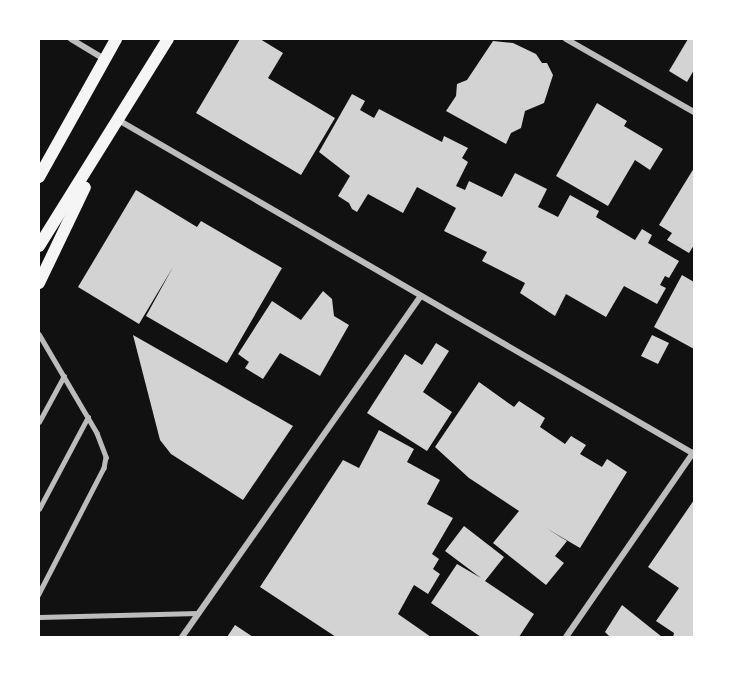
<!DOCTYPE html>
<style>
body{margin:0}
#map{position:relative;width:733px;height:676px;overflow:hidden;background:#111;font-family:"Playfair Display",serif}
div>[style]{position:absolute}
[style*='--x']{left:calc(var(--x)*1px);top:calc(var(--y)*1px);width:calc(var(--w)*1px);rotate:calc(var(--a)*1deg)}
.building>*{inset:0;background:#d3d3d3}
.service>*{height:4.5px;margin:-2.25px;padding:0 2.25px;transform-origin:2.25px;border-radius:2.25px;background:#bcbcbc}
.minor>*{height:6px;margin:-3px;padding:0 3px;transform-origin:3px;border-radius:3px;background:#bcbcbc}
.secondary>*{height:12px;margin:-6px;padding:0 6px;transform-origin:6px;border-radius:6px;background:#f5f5f5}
span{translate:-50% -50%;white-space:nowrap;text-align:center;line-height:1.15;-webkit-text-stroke:4.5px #fff;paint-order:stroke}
.frame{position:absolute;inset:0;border:40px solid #fff;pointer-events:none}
</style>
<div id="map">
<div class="building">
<div style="clip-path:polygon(240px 39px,260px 39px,283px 53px,268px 78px,335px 118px,301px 175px,196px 113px)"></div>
<div style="clip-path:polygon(688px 39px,694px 39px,694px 70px,687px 82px,669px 71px)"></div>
<div style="clip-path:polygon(493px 41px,513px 43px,536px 54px,542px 63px,547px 63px,553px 75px,544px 103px,525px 111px,521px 128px,511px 133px,506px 144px,446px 111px,456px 96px,457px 84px,467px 80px)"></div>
<div style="clip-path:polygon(352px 94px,365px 101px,360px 110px,374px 118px,379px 109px,442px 142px,444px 136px,468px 148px,462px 158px,468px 162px,456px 186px,465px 190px,469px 181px,502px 197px,515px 173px,547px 189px,538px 207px,558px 217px,570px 195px,599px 211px,596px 217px,635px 240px,642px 229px,652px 235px,648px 243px,679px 261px,669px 278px,665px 276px,660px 285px,666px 288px,657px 304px,624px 286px,606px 317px,566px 294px,555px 316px,520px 293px,525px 283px,482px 261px,487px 252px,444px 231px,456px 208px,417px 187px,403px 213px,368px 194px,357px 212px,352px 209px,349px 203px,338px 196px,350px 176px,319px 152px)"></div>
<div style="clip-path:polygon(597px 103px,627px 121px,624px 126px,663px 149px,650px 170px,635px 160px,608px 206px,556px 176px)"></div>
<div style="clip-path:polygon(694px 168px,694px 245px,689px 253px,667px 240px,672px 233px,659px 225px)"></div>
<div style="clip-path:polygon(136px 190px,197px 227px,201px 221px,282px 268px,227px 363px,146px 316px,173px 267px,139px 324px,78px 287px)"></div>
<div style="clip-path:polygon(682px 275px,694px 282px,694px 349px,654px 327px)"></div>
<div style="clip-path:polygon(323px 291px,332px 299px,334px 316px,349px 325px,320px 376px,280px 353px,263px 379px,245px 368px,249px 362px,238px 354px,272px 301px,301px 320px)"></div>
<div style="clip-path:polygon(133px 335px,293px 426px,243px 500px,171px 454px,160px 440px)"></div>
<div style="clip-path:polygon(652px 335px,669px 343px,658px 364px,641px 356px)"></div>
<div style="clip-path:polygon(436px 343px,449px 351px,423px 392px,452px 412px,427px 451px,367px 413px,405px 354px,422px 365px)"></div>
<div style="clip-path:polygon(479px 382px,514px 407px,519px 401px,545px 418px,540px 427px,565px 444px,571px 436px,586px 445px,580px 454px,602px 467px,607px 459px,627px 472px,580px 548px,546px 528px,567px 541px,555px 556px,564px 563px,546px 585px,493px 543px,519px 511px,469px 478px,435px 447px)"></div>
<div style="clip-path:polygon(379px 430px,414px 449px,407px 462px,440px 480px,427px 504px,453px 518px,432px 554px,439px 559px,433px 569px,440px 574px,428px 594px,414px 585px,398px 614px,431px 637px,336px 637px,260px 587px,343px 460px,359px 468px)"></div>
<div style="clip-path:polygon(694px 500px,694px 637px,673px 637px,674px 633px,656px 621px,679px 588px,648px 567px)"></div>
<div style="clip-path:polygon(464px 526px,504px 557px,485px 581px,534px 614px,519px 637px,481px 637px,431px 603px,457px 564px,481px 578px,445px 551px)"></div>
<div style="clip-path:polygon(622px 605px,662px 637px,610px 637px,605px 632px)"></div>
<div style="clip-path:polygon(235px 625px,253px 637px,227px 637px)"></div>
</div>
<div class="service">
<div style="--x:39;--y:334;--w:115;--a:59.6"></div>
<div style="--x:97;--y:433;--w:26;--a:69"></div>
<div style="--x:106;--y:457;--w:11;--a:100"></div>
<div style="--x:104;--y:468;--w:142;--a:117.3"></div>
<div style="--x:39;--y:422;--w:52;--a:-61.5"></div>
<div style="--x:39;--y:509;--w:104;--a:-62"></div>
<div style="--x:39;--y:617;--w:159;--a:-1.4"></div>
</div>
<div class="minor">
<div style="--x:71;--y:39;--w:39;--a:31"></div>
<div style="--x:566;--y:39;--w:147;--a:29.7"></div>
<div style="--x:120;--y:121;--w:664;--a:30.12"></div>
<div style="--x:182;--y:637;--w:416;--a:-55"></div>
<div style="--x:566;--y:637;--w:224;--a:-55.4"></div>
</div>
<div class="secondary">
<div style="--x:39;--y:177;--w:158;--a:-60.8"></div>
<div style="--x:39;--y:246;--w:244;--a:-58.1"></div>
<div style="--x:39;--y:283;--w:106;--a:-64.4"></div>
</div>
<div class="frame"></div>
</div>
